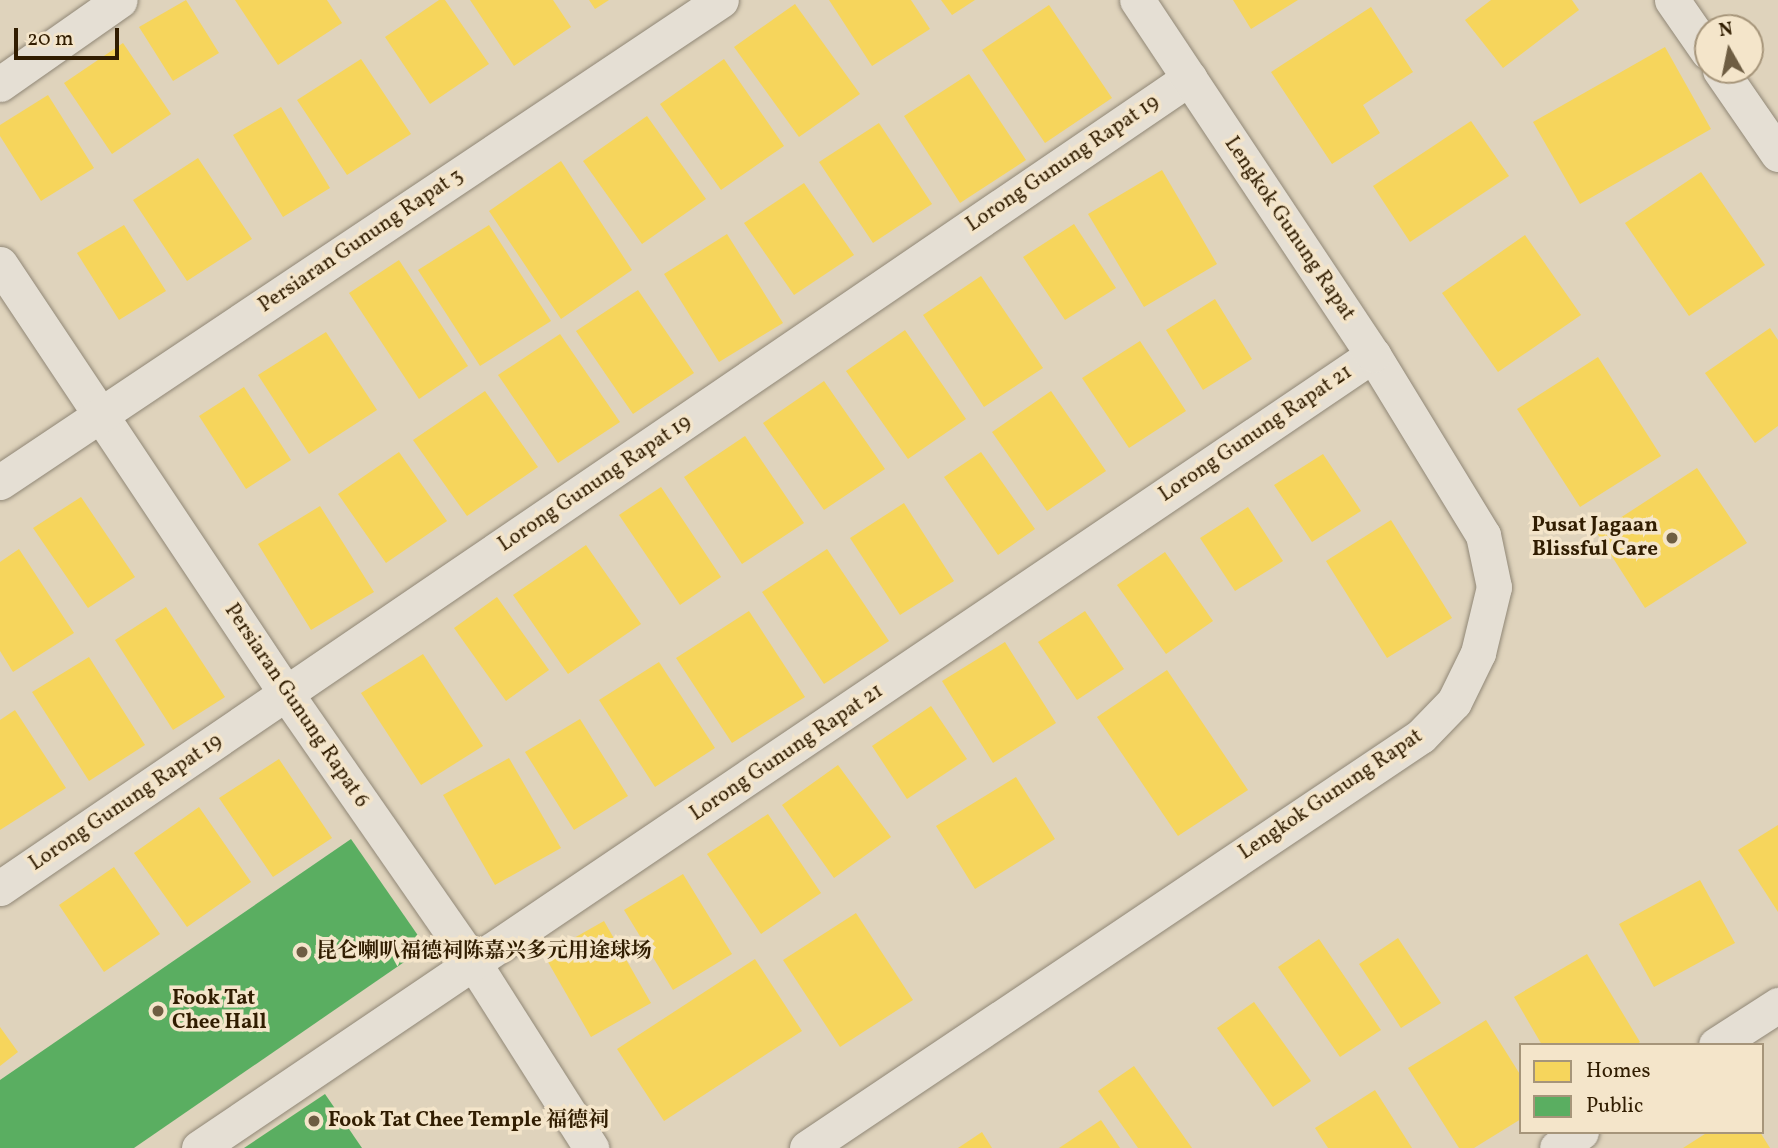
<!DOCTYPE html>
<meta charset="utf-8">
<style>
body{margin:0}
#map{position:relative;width:1778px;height:1148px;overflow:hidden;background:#dfd3bc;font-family:Vollkorn,"Noto Serif SC",serif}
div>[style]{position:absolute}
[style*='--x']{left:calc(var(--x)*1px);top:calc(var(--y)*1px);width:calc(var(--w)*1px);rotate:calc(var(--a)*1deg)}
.homes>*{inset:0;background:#f6d55c}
.public>*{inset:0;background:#5aae61}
.roads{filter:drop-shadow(0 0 2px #908776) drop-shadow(0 0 2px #908776)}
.minor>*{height:35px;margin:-17.5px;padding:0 17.5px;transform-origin:17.5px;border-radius:17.5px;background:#e5dfd4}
.dots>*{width:19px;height:19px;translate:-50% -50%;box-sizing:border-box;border:4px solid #f4e5ca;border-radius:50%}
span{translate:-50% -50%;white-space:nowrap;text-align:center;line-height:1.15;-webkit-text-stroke:7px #f4e5ca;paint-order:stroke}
.street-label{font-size:21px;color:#311d01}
.poi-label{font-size:21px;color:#311d01;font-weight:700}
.right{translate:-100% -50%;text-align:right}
.left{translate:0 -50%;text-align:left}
.legend{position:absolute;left:1519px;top:1043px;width:245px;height:91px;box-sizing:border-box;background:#f4e5ca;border:2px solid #a6957a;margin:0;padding:9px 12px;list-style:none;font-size:21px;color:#311d01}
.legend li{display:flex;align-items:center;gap:14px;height:35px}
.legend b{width:35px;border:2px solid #a6957a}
.north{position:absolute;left:1694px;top:14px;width:70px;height:70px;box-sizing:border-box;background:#f4e5ca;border:2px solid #a6957a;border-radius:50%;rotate:351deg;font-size:19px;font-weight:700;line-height:28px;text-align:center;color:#311d01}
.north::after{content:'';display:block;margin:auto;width:24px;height:32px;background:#6e5d42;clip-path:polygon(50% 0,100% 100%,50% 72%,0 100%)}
.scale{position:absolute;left:14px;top:28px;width:105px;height:32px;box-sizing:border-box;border:4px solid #311d01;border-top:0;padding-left:9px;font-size:21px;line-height:24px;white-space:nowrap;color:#311d01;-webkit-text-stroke:5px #f4e5ca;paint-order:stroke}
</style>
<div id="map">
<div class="homes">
<div style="clip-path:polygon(186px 0,219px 53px,173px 81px,139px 27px)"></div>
<div style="clip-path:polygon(235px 0,327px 0,342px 23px,278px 65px)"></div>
<div style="clip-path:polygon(439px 0,445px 0,489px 64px,430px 104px,385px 37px)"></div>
<div style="clip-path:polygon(470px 0,553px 0,571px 27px,514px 66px)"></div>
<div style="clip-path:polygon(589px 0,609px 0,595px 9px)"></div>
<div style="clip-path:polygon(829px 0,911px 0,930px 29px,872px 66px)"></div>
<div style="clip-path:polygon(941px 0,975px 0,952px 15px)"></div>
<div style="clip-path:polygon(1233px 0,1298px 0,1251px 29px)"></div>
<div style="clip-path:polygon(1491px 0,1572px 0,1579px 10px,1503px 68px,1465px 20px)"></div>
<div style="clip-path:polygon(795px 4px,860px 94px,799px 137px,734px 47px)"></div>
<div style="clip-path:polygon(1049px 5px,1112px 98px,1045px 143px,982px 50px)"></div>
<div style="clip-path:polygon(1371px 7px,1413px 72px,1363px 105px,1380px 133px,1332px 164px,1271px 72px)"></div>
<div style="clip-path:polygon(123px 43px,171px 114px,112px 154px,64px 83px)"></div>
<div style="clip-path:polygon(1665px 47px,1711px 129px,1580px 204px,1533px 122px)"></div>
<div style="clip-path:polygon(361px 59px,411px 134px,347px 175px,297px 100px)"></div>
<div style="clip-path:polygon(724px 59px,784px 146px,721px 190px,660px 104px)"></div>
<div style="clip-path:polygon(969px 74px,1026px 160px,960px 203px,904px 116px)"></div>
<div style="clip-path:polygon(48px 95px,94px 168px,41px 201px,0 136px,0 125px)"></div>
<div style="clip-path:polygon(281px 107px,330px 188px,283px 217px,233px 135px)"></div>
<div style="clip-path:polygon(647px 116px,706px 199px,642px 244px,583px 161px)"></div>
<div style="clip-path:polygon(1471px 121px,1509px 176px,1410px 242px,1373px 186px)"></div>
<div style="clip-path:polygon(879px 123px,932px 204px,873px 243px,819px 162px)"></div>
<div style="clip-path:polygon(198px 158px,252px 239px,187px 281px,133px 200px)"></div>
<div style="clip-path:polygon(561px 161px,632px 270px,561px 319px,489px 211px)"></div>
<div style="clip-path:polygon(1162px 170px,1217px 264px,1144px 307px,1088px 214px)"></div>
<div style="clip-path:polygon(1701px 172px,1765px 265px,1689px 316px,1625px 223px)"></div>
<div style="clip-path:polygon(804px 183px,854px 255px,794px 295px,744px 223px)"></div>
<div style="clip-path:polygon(1074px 224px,1116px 288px,1065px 320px,1023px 257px)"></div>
<div style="clip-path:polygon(124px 225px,166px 291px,119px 320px,77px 253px)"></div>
<div style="clip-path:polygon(489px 225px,551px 321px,480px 366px,418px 270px)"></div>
<div style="clip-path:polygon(727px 234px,783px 323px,719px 362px,664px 274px)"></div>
<div style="clip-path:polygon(1525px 235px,1581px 315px,1498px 372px,1442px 293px)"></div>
<div style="clip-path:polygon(399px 260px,468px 366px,419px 399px,349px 293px)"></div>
<div style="clip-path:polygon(981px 276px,1043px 368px,984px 407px,923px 315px)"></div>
<div style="clip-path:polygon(638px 290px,694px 373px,633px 414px,576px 331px)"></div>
<div style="clip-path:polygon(1215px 299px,1252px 359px,1203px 390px,1166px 330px)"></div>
<div style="clip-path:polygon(1770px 328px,1778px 340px,1778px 426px,1755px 443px,1705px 373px)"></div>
<div style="clip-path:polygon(905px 330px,966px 419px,908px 459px,846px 371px)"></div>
<div style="clip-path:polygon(326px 332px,377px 410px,309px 454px,258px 375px)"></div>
<div style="clip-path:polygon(560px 334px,620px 422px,558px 463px,498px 375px)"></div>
<div style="clip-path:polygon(1140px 341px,1186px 411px,1129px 448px,1082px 378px)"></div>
<div style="clip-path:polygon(1598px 357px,1661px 456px,1580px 507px,1517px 409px)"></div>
<div style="clip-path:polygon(824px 381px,885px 469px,824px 510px,763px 423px)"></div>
<div style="clip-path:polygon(244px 387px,291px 460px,246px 489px,199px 416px)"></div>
<div style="clip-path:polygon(485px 391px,538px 467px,467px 516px,413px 440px)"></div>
<div style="clip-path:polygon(1051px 391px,1106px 471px,1047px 511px,992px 432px)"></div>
<div style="clip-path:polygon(745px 436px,804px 523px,742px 564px,684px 477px)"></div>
<div style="clip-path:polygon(399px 452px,447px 521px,386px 563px,338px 494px)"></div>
<div style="clip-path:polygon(981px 452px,1035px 529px,998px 555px,944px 477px)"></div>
<div style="clip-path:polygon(1323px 454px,1361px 511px,1312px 542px,1274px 485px)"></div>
<div style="clip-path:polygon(1697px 468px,1747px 543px,1645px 608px,1597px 533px)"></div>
<div style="clip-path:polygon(661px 487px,721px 577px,680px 605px,619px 515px)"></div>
<div style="clip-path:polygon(81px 497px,135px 577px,88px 608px,33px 528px)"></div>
<div style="clip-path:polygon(904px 503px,954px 581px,900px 615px,850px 538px)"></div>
<div style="clip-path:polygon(320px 506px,374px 592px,311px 630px,258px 544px)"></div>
<div style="clip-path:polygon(1248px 507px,1283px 561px,1235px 591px,1200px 538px)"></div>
<div style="clip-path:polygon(1391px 520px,1452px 618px,1387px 658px,1326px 561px)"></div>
<div style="clip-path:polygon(586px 545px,641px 624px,568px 674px,513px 595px)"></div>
<div style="clip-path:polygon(19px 549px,74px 633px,13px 672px,0 651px,0 562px)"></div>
<div style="clip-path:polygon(827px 549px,889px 641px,824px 684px,762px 592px)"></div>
<div style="clip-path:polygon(1165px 552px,1213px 621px,1166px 654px,1117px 585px)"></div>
<div style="clip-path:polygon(497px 597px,549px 670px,506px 701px,454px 628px)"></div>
<div style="clip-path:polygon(166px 607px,225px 697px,173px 730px,115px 640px)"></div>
<div style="clip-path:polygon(749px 611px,805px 697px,732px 743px,676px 658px)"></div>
<div style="clip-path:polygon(1085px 611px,1124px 669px,1077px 700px,1038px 642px)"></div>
<div style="clip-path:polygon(1005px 642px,1056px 723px,993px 763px,942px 681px)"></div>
<div style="clip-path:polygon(423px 654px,483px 746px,421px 785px,361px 693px)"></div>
<div style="clip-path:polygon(89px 657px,145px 745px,89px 781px,32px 692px)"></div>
<div style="clip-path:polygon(659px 662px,715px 748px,655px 787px,599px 700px)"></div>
<div style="clip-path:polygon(1167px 670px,1248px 790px,1178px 836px,1097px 717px)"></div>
<div style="clip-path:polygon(931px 706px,967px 759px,907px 799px,872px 746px)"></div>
<div style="clip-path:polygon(15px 710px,66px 788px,0 830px,0 720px)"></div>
<div style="clip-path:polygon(580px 719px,628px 796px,574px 830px,525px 752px)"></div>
<div style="clip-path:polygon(509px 758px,561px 848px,495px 885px,443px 795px)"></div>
<div style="clip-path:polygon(279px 759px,332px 838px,273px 877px,219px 798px)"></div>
<div style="clip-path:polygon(838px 765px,891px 837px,834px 878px,782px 805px)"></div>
<div style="clip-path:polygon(1016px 777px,1055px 839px,975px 889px,936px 826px)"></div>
<div style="clip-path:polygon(199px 807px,251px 882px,187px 927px,134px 853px)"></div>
<div style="clip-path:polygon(768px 814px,821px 893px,761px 934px,707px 854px)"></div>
<div style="clip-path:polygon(1778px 825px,1778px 912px,1738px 850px)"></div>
<div style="clip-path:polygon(114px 867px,160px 934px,104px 972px,59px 905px)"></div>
<div style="clip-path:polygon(683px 874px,732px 954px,673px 990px,624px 910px)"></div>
<div style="clip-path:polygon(1700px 880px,1735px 943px,1654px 987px,1619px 924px)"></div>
<div style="clip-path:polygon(856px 913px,913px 1000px,840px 1047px,783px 960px)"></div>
<div style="clip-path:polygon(604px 921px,651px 1003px,591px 1037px,544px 955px)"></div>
<div style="clip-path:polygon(1398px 938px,1441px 1003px,1401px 1028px,1359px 964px)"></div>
<div style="clip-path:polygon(1319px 939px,1381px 1030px,1340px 1057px,1278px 967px)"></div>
<div style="clip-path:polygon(1587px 954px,1640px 1042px,1636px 1045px,1542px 1045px,1514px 997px)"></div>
<div style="clip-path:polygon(755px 959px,802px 1031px,664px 1121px,617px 1049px)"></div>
<div style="clip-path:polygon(1254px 1002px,1311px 1081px,1273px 1107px,1217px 1028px)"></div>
<div style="clip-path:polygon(1486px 1020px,1521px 1076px,1521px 1119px,1474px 1148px,1459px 1148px,1408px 1068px)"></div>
<div style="clip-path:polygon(0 1027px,18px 1052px,0 1066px)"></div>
<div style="clip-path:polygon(1134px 1066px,1192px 1148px,1138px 1148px,1098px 1091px)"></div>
<div style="clip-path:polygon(1375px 1090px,1412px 1148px,1328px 1148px,1315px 1128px)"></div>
<div style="clip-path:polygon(1101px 1120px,1120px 1148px,1059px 1148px)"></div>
<div style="clip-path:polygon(982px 1132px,992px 1148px,958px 1148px)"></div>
<div style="clip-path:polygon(1708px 1132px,1760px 1132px,1770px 1148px,1683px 1148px)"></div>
</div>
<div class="public">
<div style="clip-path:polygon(351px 839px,426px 947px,134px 1148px,0 1148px,0 1080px)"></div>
<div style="clip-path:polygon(325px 1094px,362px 1148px,244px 1148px)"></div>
</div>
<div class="roads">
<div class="minor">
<div style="--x:1672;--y:0;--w:63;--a:55.3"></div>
<div style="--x:1720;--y:70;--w:102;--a:55.4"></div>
<div style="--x:0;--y:84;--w:146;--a:-35"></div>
<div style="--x:0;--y:264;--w:518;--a:56.34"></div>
<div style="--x:287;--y:695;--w:329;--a:55.2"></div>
<div style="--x:475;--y:965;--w:217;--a:57.6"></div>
<div style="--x:0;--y:482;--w:867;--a:-33.76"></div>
<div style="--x:0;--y:888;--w:1439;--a:-34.26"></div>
<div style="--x:1716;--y:1045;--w:74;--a:-32.8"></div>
<div style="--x:199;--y:1148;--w:1417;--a:-34.04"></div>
<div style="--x:807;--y:1148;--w:739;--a:-33.86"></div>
<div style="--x:1421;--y:736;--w:47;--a:-45.9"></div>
<div style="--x:1454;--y:702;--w:55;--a:-63.9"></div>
<div style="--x:1478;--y:653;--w:68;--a:-76.4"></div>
<div style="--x:1494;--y:587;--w:53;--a:-101.9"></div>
<div style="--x:1483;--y:535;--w:211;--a:-121.4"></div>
<div style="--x:1373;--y:355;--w:426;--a:-123.6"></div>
<div style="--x:1557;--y:1148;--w:29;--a:-34"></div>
</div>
</div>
<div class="dots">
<div style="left:1672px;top:538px;background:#6e5d42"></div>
<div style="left:302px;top:952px;background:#6e5d42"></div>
<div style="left:158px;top:1011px;background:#6e5d42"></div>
<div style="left:314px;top:1121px;background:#6e5d42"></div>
</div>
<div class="street-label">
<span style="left:1063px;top:164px;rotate:-34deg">Lorong Gunung Rapat 19</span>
<span style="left:1289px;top:229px;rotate:56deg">Lengkok Gunung Rapat</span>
<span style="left:361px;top:241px;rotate:-34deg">Persiaran Gunung Rapat 3</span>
<span style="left:1256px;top:434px;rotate:-34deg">Lorong Gunung Rapat 21</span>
<span style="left:595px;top:484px;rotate:-34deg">Lorong Gunung Rapat 19</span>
<span style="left:296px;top:706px;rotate:56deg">Persiaran Gunung Rapat 6</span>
<span style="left:787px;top:753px;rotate:-34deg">Lorong Gunung Rapat 21</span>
<span style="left:1331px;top:795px;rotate:-34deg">Lengkok Gunung Rapat</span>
<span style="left:126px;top:803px;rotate:-34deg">Lorong Gunung Rapat 19</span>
</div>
<div class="poi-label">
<span class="right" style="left:1658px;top:538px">Pusat Jagaan<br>Blissful Care</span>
<span class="left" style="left:316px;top:952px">昆仑喇叭福德祠陈嘉兴多元用途球场</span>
<span class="left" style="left:172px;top:1011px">Fook Tat<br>Chee Hall</span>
<span class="left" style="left:328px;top:1121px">Fook Tat Chee Temple 福德祠</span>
</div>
<ul class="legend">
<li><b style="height:19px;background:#f6d55c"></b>Homes</li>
<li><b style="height:19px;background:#5aae61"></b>Public</li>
</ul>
<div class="north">N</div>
<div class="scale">20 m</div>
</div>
